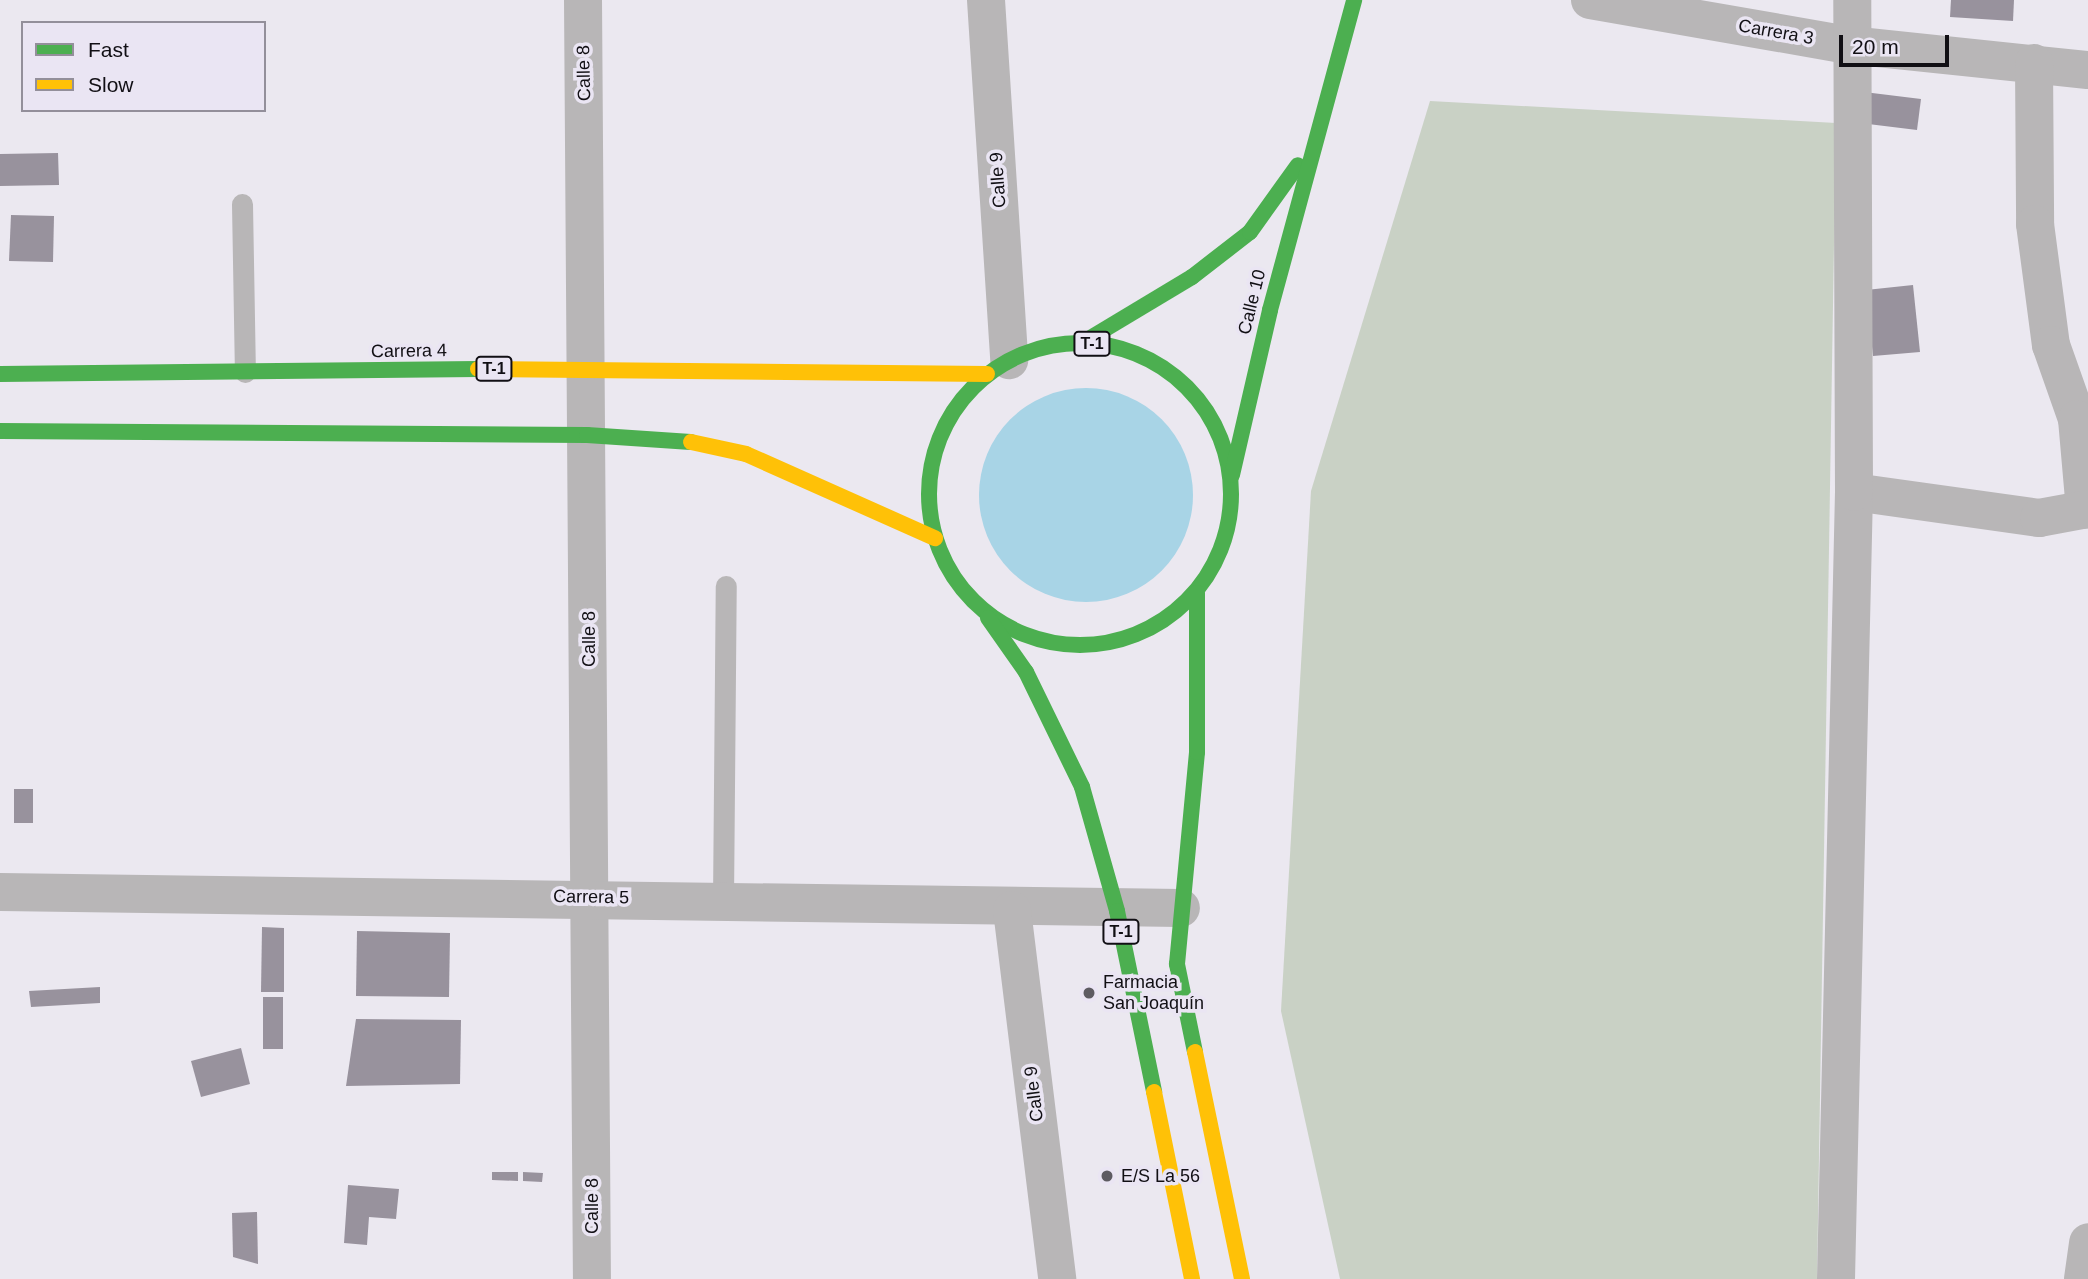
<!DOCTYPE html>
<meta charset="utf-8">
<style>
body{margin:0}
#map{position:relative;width:2088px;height:1279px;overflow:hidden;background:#ebe8f0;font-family:Arial,sans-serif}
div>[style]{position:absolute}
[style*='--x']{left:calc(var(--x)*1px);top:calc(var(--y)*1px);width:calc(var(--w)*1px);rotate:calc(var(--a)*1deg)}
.green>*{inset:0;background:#c9d1c5}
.water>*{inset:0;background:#a8d4e6}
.round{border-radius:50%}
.building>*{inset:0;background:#98929d}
.lane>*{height:21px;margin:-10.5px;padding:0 10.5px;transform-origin:10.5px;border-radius:10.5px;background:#b8b6b7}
.street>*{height:38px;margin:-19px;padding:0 19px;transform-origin:19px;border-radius:19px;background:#b8b6b7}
.fast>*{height:16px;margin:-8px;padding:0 8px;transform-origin:8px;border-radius:8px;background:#4caf50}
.fast>.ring{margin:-8px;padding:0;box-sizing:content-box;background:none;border:16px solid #4caf50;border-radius:50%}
.slow>*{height:16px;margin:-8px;padding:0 8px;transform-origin:8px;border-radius:8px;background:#ffc107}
.dots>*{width:19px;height:19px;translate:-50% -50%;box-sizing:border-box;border:4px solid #eae5f3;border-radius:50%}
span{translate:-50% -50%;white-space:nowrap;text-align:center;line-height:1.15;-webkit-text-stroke:7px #eae5f3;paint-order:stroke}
.shield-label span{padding:2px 5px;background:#eae5f3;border:2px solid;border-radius:5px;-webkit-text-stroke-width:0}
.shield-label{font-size:16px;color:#110f14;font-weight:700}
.street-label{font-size:18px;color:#110f14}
.poi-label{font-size:18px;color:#110f14}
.left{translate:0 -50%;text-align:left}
.legend{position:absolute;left:21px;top:21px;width:245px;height:91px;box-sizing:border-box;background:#eae5f3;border:2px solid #938f9a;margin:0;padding:9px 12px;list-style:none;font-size:21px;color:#110f14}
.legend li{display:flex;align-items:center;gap:14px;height:35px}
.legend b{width:35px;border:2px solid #938f9a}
.scale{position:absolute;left:1839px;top:35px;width:110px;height:32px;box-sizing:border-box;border:4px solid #110f14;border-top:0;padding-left:9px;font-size:21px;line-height:24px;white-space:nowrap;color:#110f14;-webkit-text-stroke:5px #eae5f3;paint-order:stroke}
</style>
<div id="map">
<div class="green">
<div style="clip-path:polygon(1430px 101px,1836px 123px,1817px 1279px,1340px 1279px,1281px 1011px,1311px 491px)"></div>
</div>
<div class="water">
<div class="round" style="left:979px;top:388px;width:214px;height:214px"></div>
</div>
<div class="building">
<div style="clip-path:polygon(1951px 0,2014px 0,2013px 21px,1950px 17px)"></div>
<div style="clip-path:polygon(1864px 92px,1921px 99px,1917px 130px,1860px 123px)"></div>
<div style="clip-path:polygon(58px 153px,59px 185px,0 186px,0 154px)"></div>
<div style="clip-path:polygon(11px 215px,54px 216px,53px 262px,9px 261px)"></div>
<div style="clip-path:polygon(1913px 285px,1920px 352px,1873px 356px,1866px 290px)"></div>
<div style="clip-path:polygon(14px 789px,33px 789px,33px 823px,14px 823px)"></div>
<div style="clip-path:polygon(262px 927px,284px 928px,284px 992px,261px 992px)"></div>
<div style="clip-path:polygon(357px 931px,450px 933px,449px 997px,356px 996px)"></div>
<div style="clip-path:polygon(100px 987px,100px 1003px,31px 1007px,29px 991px)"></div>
<div style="clip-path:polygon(263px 997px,283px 997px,283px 1049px,263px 1049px)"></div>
<div style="clip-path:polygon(356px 1019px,461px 1020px,460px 1084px,346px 1086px)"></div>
<div style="clip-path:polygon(241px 1048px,250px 1084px,201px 1097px,191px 1061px)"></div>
<div style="clip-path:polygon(492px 1172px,518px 1172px,518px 1181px,492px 1180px)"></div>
<div style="clip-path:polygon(523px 1172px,543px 1173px,542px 1182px,523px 1181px)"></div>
<div style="clip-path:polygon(348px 1185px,399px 1189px,396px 1219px,369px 1217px,367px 1245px,344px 1243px)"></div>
<div style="clip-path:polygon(257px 1212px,258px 1264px,233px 1257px,232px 1213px)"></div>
</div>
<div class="lane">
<div style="--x:242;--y:204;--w:168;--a:89"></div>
<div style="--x:723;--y:901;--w:315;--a:-89.5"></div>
</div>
<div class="street">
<div style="--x:583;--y:0;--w:1279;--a:89.6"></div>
<div style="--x:986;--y:0;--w:361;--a:86.3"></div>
<div style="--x:1590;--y:0;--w:263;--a:9.9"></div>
<div style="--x:1849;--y:45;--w:240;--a:6"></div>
<div style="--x:2034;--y:63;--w:161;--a:89.6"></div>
<div style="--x:2035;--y:224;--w:122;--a:82.5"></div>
<div style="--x:2051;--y:345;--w:78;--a:70.6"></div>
<div style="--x:2077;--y:419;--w:91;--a:85"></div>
<div style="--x:1854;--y:492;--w:187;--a:8"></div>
<div style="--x:2039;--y:518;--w:50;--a:-10.4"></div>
<div style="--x:0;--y:892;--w:1181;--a:0.78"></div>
<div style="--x:1012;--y:910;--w:372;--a:83"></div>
<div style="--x:1836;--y:1279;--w:787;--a:-88.69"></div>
<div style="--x:1854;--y:492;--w:492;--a:-90.2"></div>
<div style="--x:2083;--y:1279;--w:37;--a:-82"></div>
</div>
<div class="fast">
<div style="--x:1082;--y:343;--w:128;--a:-31"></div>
<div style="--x:1192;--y:277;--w:73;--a:-37.8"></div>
<div style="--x:1250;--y:232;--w:82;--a:-54.4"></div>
<div class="ring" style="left:929px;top:343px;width:286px;height:286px"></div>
<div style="--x:0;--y:374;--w:478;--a:-0.6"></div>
<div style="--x:0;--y:431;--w:587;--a:0.39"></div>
<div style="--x:587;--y:435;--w:104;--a:3.9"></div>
<div style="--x:1232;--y:475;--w:169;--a:-77"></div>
<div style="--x:1270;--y:310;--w:321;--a:-74.8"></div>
<div style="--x:988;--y:618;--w:66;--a:54.9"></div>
<div style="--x:1026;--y:672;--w:128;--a:64"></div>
<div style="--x:1082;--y:787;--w:129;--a:74.2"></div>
<div style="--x:1117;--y:911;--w:185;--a:78.4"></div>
<div style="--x:1195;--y:1052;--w:90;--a:-101.6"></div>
<div style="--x:1177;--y:964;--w:213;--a:-84.6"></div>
<div style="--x:1197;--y:752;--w:159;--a:-90"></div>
</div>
<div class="slow">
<div style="--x:478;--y:369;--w:509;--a:0.56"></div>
<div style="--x:691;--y:442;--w:56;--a:12.3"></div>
<div style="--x:746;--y:454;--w:207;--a:24"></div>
<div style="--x:1195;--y:1052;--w:232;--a:78.3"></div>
<div style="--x:1154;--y:1092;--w:191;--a:78.5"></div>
</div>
<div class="dots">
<div style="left:1089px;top:993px;background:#5d5b61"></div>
<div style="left:1107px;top:1176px;background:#5d5b61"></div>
</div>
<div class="shield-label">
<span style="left:1092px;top:344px">T-1</span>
<span style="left:494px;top:369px">T-1</span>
<span style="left:1121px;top:932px">T-1</span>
</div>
<div class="street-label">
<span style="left:1776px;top:32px;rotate:10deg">Carrera 3</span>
<span style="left:584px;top:73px;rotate:-91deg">Calle 8</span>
<span style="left:998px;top:180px;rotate:-94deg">Calle 9</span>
<span style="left:1252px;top:302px;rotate:-76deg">Calle 10</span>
<span style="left:409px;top:351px;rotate:-1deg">Carrera 4</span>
<span style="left:589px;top:639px;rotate:-90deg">Calle 8</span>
<span style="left:591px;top:897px;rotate:1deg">Carrera 5</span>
<span style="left:1034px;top:1094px;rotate:-97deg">Calle 9</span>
<span style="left:592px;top:1206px;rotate:-90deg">Calle 8</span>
</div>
<div class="poi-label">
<span class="left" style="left:1103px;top:993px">Farmacia<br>San Joaquín</span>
<span class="left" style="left:1121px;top:1176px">E/S La 56</span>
</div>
<ul class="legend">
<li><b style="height:9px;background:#4caf50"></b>Fast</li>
<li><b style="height:9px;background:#ffc107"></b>Slow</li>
</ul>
<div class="scale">20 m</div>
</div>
